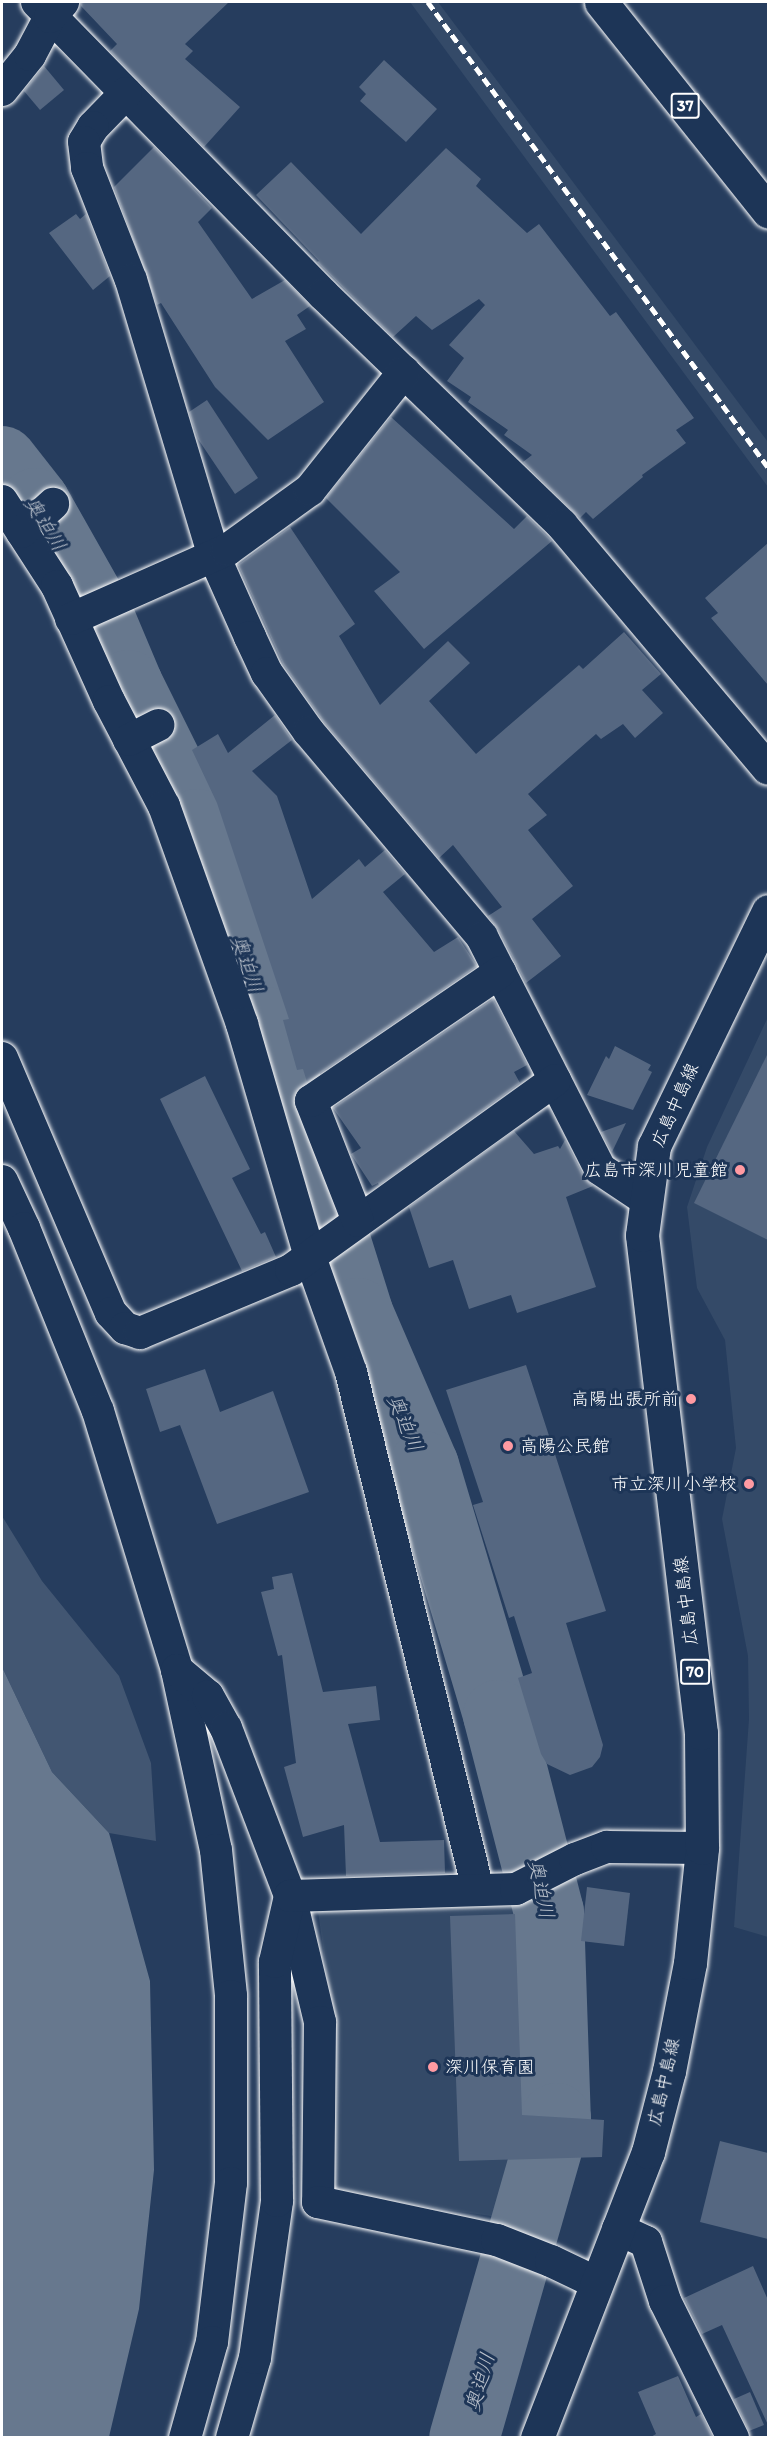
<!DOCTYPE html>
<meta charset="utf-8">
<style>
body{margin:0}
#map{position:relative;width:770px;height:2439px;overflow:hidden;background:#263d5e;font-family:Itim,"Klee One",sans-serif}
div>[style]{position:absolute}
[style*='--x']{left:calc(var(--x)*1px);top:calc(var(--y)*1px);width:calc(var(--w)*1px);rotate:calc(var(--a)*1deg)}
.built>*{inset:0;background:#344a68}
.green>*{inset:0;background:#425672}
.water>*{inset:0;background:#67788e}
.river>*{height:70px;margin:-35px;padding:0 35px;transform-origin:35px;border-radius:35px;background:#67788e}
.building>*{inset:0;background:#556781}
.roads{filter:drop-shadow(0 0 2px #fff) drop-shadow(0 0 2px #fff)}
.minor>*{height:32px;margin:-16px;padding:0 16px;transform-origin:16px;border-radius:16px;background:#1d3557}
.primary>*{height:33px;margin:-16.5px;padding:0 16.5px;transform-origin:16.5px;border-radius:16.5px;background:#1d3557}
.rail>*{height:4.5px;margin-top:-2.25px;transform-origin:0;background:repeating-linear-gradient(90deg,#fff 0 9px,transparent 0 13.5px)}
.dots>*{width:16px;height:16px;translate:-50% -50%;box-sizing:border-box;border:3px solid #1d3557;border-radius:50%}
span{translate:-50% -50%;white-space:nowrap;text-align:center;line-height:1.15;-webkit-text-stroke:6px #1d3557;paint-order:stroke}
.shield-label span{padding:2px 4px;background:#1d3557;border:2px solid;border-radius:4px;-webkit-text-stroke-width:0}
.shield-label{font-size:16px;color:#fff;font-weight:700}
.street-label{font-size:18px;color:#fff}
.poi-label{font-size:18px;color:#fff}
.right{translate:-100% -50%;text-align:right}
.left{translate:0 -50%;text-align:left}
.water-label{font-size:20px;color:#bbc2cc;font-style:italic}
.frame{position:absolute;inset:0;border:3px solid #fff;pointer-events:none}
</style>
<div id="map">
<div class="built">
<div style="clip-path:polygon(410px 2px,438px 2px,768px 442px,768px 487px)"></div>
<div style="clip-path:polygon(768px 1017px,768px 1937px,734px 1927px,749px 1719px,748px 1656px,722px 1519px,736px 1448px,725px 1340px,697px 1288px,687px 1207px,707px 1147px)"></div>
<div style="clip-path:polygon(526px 1903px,534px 2106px,523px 2164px,504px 2218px,335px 2193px,334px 2027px,318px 1911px,326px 1905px)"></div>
</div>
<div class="green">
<div style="clip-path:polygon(2px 1516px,42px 1581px,119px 1676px,151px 1763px,156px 1841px,109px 1833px,52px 1772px,2px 1667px)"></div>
</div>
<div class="water">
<div style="clip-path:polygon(2px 1667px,52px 1772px,109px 1833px,150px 1981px,154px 2170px,139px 2309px,109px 2437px,2px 2437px)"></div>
</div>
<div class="river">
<div style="--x:2;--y:461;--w:53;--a:51.8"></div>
<div style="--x:35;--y:503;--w:130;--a:60.5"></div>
<div style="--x:99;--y:616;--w:75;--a:67.2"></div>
<div style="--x:128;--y:685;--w:155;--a:63.6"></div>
<div style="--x:197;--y:824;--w:210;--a:70.5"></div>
<div style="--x:267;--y:1022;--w:305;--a:72.6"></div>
<div style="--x:358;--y:1313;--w:167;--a:66.7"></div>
<div style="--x:424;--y:1466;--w:260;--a:73.4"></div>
<div style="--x:498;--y:1715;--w:203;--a:75.5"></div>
<div style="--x:549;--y:1912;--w:206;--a:88.1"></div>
<div style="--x:556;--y:2118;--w:333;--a:106"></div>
</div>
<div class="building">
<div style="clip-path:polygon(80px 2px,229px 2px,185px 44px,193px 51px,185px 59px,240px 107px,204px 147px,110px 51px,117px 44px,81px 6px)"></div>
<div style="clip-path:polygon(384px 60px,437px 109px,406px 142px,360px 101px,366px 94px,359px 87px)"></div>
<div style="clip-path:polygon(44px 66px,64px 90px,40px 110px,24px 91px)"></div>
<div style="clip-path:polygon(154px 147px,212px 208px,198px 222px,252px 299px,285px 280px,310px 306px,297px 315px,306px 329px,285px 341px,324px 402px,268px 440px,215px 387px,161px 303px,157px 305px,114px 187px)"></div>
<div style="clip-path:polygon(446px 148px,481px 179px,476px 186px,527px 233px,539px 224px,610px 316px,616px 312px,694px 418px,676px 430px,686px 443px,642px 475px,643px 477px,593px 519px,586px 512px,580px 518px,523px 462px,532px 455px,504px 435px,508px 430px,468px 402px,471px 397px,447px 381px,464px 358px,449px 345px,485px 305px,479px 299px,432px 330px,416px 316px,393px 337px,317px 262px,319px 261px,256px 195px,291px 162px,361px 234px)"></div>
<div style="clip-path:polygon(76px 214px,80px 219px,86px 214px,110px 276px,93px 290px,49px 233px)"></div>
<div style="clip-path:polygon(207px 400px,258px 478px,235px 494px,198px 439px,189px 412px)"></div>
<div style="clip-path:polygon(391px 417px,514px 529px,527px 516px,552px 541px,424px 649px,374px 591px,400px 572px,326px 498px)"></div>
<div style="clip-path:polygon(290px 527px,355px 624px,339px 636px,380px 705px,448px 641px,470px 663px,429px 701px,476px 754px,579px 665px,583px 669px,624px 632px,661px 674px,642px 690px,663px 713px,635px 738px,623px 724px,601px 739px,596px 734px,528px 794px,547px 815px,528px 830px,573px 886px,532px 919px,561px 956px,526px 983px,498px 929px,488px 916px,502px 907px,453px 845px,439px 858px,323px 721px,283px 664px,238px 565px)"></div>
<div style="clip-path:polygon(768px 543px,768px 685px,711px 618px,718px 613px,705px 598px)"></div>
<div style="clip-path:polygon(275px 715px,292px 740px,252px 771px,277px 796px,312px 899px,359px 859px,365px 867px,385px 850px,405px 874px,383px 892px,434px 952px,458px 937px,477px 966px,307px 1082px,303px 1069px,297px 1070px,283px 1020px,289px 1019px,217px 803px,192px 750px,218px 734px,228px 753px)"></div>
<div style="clip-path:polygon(493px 999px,527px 1065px,514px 1072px,520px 1083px,379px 1185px,378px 1183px,372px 1186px,351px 1154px,361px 1148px,333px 1108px)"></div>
<div style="clip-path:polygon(615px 1046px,651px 1065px,648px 1070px,652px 1072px,633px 1110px,587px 1095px,606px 1056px,609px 1059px)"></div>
<div style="clip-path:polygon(768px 1053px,768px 1240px,694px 1203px)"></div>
<div style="clip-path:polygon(205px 1076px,250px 1169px,232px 1178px,261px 1234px,265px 1232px,276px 1257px,242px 1271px,160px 1099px)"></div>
<div style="clip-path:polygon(626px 1123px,612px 1152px,601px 1132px)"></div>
<div style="clip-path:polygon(514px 1131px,534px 1154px,558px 1146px,560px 1149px,565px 1140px,584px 1177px,593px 1186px,566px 1197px,596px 1287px,517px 1313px,511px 1295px,469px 1309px,453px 1260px,429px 1268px,409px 1207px)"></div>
<div style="clip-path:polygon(526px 1365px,606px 1611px,566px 1623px,603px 1745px,600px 1757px,592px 1767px,570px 1775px,547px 1764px,541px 1754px,518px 1678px,532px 1673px,514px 1616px,509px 1618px,473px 1505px,483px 1502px,446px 1390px)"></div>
<div style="clip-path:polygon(205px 1369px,220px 1412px,273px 1391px,309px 1492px,217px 1524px,180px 1425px,160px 1432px,146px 1389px)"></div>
<div style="clip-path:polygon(292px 1573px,323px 1692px,376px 1686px,380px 1720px,348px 1724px,380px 1842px,444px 1840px,445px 1873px,346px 1876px,344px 1825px,303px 1837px,284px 1767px,296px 1763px,282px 1655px,278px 1656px,261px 1592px,274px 1589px,272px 1577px)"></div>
<div style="clip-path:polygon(587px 1887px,630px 1893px,624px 1946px,581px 1941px)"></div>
<div style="clip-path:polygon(515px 1914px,522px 2115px,604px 2120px,602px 2157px,459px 2161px,450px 1916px)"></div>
<div style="clip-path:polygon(720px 2141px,768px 2153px,768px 2239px,700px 2222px)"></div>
<div style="clip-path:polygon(753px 2266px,768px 2300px,768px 2425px,722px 2325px,702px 2334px,684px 2298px)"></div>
<div style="clip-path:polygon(678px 2376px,696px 2417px,701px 2414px,713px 2438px,649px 2438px,656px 2434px,638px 2392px)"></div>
<div style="clip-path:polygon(750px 2392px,764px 2425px,749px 2431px,734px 2399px)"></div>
</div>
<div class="roads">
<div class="minor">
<div style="--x:37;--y:2;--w:410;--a:45.6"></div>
<div style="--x:324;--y:295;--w:331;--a:44"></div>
<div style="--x:562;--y:525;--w:319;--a:49.8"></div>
<div style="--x:2;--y:90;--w:45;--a:-51.3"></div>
<div style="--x:30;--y:55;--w:43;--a:-62.2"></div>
<div style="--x:50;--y:17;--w:20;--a:-49"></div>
<div style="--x:126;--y:93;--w:47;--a:134.1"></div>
<div style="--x:93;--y:127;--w:17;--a:121"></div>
<div style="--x:84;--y:142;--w:26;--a:83"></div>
<div style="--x:87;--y:168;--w:120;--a:68.6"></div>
<div style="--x:131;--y:280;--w:288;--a:73.3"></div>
<div style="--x:214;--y:556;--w:89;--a:66"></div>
<div style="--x:250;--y:637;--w:40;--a:65"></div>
<div style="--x:267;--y:673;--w:72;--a:54.6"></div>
<div style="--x:309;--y:732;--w:268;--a:49.8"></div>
<div style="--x:482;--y:937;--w:260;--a:63"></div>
<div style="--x:600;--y:1169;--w:54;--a:33.7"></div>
<div style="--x:2;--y:501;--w:101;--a:57.1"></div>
<div style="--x:57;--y:586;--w:126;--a:65.7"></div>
<div style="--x:109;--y:701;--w:119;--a:62.4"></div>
<div style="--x:164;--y:806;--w:232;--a:70.3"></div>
<div style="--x:242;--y:1024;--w:243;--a:73.7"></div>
<div style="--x:310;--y:1257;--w:122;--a:70.4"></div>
<div style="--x:351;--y:1372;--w:533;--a:76.22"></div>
<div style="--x:22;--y:532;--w:42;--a:-42.1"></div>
<div style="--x:71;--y:619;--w:171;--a:-23.9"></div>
<div style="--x:227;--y:550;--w:102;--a:-35.9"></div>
<div style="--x:310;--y:490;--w:151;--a:-51.5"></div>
<div style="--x:129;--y:740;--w:33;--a:-27"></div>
<div style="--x:2;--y:1058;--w:277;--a:66.9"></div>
<div style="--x:111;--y:1313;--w:21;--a:47"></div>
<div style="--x:125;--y:1328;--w:16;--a:18"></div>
<div style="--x:140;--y:1333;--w:164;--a:-22.6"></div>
<div style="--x:291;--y:1270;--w:325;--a:-35.7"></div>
<div style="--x:2;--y:1181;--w:52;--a:64.9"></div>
<div style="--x:24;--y:1228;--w:197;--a:68"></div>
<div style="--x:98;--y:1411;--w:271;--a:73"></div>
<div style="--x:177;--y:1670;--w:184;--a:77.8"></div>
<div style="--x:216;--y:1850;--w:147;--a:84.1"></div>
<div style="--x:231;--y:1996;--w:187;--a:90"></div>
<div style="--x:231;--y:2183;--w:160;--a:96.8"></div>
<div style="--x:212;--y:2342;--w:100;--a:105.7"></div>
<div style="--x:358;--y:1221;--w:129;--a:-111.4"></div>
<div style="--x:311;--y:1101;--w:229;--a:-34.3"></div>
<div style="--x:177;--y:1670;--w:40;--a:40"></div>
<div style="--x:208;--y:1696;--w:37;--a:61"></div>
<div style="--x:226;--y:1728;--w:180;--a:69.1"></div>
<div style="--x:290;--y:1896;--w:130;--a:76.6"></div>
<div style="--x:320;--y:2022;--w:180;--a:90.6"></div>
<div style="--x:318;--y:2202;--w:183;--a:12"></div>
<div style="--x:497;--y:2240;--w:58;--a:21.3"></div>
<div style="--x:551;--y:2261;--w:51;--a:25.6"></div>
<div style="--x:618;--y:2229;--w:31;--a:25"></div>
<div style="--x:646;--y:2242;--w:62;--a:72.1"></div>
<div style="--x:665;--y:2301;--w:153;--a:63.6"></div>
<div style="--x:232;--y:2438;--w:83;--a:-74"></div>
<div style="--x:255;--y:2358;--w:159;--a:-82"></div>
<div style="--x:277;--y:2201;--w:239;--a:-90.5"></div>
<div style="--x:275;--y:1962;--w:68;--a:-77.2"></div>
<div style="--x:290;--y:1896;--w:226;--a:-1.8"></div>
<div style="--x:516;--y:1889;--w:66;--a:-27"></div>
<div style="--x:575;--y:1859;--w:34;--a:-21"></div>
<div style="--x:607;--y:1847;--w:95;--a:0.6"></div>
</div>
<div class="primary">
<div style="--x:601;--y:2;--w:268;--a:51.4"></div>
<div style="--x:537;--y:2438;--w:307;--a:-68.8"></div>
<div style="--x:648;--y:2152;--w:84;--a:-75.5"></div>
<div style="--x:669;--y:2071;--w:110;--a:-79"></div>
<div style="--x:690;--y:1963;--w:116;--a:-84"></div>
<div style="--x:702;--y:1848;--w:115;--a:-90.5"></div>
<div style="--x:701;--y:1733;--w:501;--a:-96.76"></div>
<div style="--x:642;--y:1235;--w:90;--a:-82.3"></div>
<div style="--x:654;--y:1146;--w:261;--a:-64.1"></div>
</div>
</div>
<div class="rail">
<div style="--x:428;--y:2;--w:576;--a:53.83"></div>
</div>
<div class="dots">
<div style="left:740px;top:1170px;background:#ff9aa2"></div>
<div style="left:691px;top:1399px;background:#ff9aa2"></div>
<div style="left:508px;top:1446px;background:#ff9aa2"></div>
<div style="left:749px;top:1484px;background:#ff9aa2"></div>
<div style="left:433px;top:2067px;background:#ff9aa2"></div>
</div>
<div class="shield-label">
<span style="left:685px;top:106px">37</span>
<span style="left:695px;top:1672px">70</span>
</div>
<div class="street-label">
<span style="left:675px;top:1105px;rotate:-66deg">広島中島線</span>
<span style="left:686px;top:1601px;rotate:-97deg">広島中島線</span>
<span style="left:664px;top:2082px;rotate:-77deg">広島中島線</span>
</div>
<div class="poi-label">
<span class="right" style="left:728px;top:1170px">広島市深川児童館</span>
<span class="right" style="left:679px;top:1399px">高陽出張所前</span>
<span class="left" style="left:520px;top:1446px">高陽公民館</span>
<span class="right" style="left:737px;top:1484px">市立深川小学校</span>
<span class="left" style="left:445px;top:2067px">深川保育園</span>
</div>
<div class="water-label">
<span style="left:45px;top:524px;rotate:58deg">奥迫川</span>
<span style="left:247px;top:964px;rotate:71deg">奥迫川</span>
<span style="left:405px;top:1423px;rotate:67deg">奥迫川</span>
<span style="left:541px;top:1889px;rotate:78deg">奥迫川</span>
<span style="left:480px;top:2382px;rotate:-74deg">奥迫川</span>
</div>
<div class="frame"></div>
</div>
